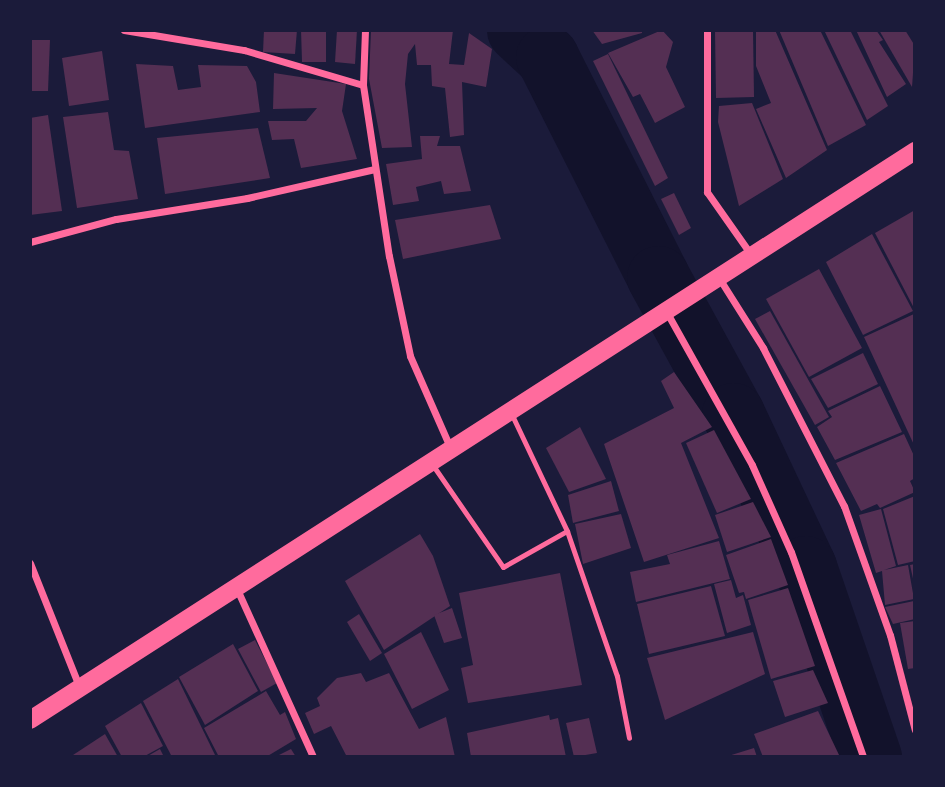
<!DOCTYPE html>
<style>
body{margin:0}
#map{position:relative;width:945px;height:787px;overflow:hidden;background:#1b1b3a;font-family:Poppins,sans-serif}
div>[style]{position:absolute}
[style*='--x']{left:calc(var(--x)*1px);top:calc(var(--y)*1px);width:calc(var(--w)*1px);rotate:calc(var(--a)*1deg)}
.river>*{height:63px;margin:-31.5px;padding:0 31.5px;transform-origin:31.5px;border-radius:31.5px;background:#12122b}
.building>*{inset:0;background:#542f53}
.service>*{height:5px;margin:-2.5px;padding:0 2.5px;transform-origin:2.5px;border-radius:2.5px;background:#ff6b9d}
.minor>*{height:7px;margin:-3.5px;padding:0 3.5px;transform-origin:3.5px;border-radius:3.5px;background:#ff6b9d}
.primary>*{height:18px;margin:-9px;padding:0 9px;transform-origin:9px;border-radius:9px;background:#ff6b9d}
span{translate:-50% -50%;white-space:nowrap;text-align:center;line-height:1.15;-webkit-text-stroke:6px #1b1b3a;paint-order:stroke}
.frame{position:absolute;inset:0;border:32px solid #1b1b3a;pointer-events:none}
</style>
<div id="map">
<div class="river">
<div style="--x:518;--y:30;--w:40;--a:43"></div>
<div style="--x:547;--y:57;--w:246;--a:63.2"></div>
<div style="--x:658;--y:277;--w:156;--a:61.3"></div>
<div style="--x:733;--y:414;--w:169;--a:64.8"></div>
<div style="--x:805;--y:567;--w:201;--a:71.1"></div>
</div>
<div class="building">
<div style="clip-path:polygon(264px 30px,297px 30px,295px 54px,263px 52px)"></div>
<div style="clip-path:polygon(301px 30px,326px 30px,326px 62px,302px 62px)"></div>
<div style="clip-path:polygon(337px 30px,357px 30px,355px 64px,335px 62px)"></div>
<div style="clip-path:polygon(371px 30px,453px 30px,449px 64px,464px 65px,469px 33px,492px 49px,486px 87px,462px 82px,464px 135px,450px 137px,445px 88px,432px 86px,431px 65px,417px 65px,415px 44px,408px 54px,405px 84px,412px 147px,382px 148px,369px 79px)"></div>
<div style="clip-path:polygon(592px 30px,642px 30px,642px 33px,602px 44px)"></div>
<div style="clip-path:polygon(662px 30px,673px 42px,666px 67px,685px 107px,655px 123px,640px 94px,633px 97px,608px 53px)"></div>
<div style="clip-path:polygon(715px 30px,753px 30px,754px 97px,716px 98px)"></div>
<div style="clip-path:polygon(756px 30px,775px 30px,827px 150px,786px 178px,756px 109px,771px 103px,756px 66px)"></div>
<div style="clip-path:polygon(779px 30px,820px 30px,866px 125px,828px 146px)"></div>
<div style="clip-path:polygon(824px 30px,850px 30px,888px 106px,867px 120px)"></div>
<div style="clip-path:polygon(856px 30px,876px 30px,883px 40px,879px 42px,906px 84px,887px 97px)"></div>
<div style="clip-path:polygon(879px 30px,905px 30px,915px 46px,912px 87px)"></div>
<div style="clip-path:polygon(30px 40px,50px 40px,48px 91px,30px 91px)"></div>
<div style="clip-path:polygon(102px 51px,109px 100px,69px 106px,62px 58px)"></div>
<div style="clip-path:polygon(608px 54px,668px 178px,655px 186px,593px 61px)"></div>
<div style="clip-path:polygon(136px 64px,173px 66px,178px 90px,201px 87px,198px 65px,247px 66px,256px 82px,260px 112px,145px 128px)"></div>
<div style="clip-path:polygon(274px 73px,346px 84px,342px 111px,357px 159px,301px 168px,294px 139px,272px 140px,268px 121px,306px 121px,317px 108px,273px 109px)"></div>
<div style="clip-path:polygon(752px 103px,783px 179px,739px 206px,718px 122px,719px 106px)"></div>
<div style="clip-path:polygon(108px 112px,114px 150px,129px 151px,138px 199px,77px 208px,63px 117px)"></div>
<div style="clip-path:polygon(48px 115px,62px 211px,30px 215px,30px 118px)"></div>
<div style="clip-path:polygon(258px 128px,270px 178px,165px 194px,157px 138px)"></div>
<div style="clip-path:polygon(420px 136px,440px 136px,437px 146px,460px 146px,471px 191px,444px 194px,441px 181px,416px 187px,419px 201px,393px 205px,386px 164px,422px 159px)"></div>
<div style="clip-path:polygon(674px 193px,691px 228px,679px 235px,661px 199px)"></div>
<div style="clip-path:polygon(490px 205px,501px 239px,403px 259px,395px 220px)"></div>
<div style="clip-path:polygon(915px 210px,915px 310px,875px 233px)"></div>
<div style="clip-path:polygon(872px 234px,913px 311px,863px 335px,826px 262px)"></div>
<div style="clip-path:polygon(819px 269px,862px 348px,809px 377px,766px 299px)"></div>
<div style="clip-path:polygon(770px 311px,829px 417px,815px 425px,755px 319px)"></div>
<div style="clip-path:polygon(914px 314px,915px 317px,915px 447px,864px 337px)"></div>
<div style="clip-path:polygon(863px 353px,878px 384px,828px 408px,811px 379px)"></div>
<div style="clip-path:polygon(674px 372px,712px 427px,681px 443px,719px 538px,644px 562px,604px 444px,674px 408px,661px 381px)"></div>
<div style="clip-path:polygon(880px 386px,902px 432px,835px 460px,817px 427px,832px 417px,828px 411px)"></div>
<div style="clip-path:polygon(580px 427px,606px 479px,569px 492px,546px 448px)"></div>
<div style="clip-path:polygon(714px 430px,751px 499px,717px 513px,686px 443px)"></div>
<div style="clip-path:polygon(904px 434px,915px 458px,915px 478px,910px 481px,915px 492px,880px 508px,877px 504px,861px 511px,836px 463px)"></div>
<div style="clip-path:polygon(611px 481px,619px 511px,573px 523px,568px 495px)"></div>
<div style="clip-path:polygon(915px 496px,915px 561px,898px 565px,883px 509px)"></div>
<div style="clip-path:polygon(753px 502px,771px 537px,727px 552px,715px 515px)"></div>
<div style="clip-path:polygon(881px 509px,896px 566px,884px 570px,908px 565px,914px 599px,885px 605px,882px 571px,876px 573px,859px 515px)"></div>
<div style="clip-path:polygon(621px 514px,631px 548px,583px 564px,575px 524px)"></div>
<div style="clip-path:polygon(420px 534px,433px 556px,450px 606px,384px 650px,345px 581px)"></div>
<div style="clip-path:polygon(771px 539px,788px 585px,746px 599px,744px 592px,739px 593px,726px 555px)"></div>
<div style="clip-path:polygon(719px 541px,730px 579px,636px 602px,630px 572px,670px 564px,667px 555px)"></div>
<div style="clip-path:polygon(915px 564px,915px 583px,914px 583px,910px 565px)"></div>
<div style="clip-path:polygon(560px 573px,582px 685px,468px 703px,461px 668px,473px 665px,459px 593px)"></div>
<div style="clip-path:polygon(731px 580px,736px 598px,743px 595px,751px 625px,727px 633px,714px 584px)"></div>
<div style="clip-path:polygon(711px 586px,725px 636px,649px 654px,637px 604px)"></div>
<div style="clip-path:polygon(788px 588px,815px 666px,771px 679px,748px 600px)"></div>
<div style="clip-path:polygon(914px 601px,915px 619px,893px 624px,885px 607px)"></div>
<div style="clip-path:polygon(452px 608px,462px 638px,444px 643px,434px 615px)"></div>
<div style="clip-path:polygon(359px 614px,382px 653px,370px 661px,347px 622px)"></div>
<div style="clip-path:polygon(915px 621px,915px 668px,908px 669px,900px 623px)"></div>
<div style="clip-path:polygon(421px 632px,449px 690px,412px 709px,384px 654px)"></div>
<div style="clip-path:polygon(753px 632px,765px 674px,665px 720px,647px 658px)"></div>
<div style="clip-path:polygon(255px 640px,277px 683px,261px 692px,238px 649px)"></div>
<div style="clip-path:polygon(233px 644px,258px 691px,205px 725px,179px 677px)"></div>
<div style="clip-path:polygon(813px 670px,828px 703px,785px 717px,773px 681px)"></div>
<div style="clip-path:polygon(361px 673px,366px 682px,389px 673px,419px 729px,446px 717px,455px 757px,347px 757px,331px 726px,314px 734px,305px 713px,320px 706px,317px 698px,337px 678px)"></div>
<div style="clip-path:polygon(178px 679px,216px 757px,172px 757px,143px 701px)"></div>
<div style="clip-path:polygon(266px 691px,280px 715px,285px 712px,296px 739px,266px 757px,219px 757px,204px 728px)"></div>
<div style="clip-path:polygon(141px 703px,163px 746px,143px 757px,122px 757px,105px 726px)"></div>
<div style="clip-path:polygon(818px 711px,840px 757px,763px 757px,754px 734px)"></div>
<div style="clip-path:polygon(549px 715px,550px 720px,558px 718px,566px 757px,471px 757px,467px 733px)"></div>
<div style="clip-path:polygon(589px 718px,597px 753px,574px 757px,566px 723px)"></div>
<div style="clip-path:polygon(105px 734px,118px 757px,70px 757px)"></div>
<div style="clip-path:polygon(754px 748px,757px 757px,725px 757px)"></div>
<div style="clip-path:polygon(160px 749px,164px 757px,146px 757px)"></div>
<div style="clip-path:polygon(291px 749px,296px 757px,275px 757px)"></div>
</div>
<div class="service">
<div style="--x:511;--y:413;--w:131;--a:64.6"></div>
<div style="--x:567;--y:531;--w:153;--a:71"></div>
<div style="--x:617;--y:676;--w:63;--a:79"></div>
<div style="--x:432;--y:464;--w:125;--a:55.4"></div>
<div style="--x:503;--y:567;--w:73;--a:-29.4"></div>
</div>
<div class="minor">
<div style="--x:124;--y:30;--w:122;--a:9.5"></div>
<div style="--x:244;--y:50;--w:124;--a:16.4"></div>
<div style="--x:365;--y:30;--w:55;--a:92.1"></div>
<div style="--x:363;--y:85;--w:173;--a:81.4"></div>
<div style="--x:389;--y:256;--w:102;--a:78.1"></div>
<div style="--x:410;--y:356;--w:99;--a:66.3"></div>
<div style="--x:707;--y:30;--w:162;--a:90"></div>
<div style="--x:707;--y:192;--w:78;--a:54.9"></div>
<div style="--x:30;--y:242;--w:89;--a:-15"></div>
<div style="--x:116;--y:219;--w:133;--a:-9.1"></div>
<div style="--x:247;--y:198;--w:131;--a:-12.8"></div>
<div style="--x:719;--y:278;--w:83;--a:57.8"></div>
<div style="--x:763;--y:348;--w:178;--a:62.9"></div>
<div style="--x:844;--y:506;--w:137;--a:70.4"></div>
<div style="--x:890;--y:635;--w:98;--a:75.3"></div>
<div style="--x:666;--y:311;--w:176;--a:60.8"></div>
<div style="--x:752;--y:465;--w:95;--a:65.9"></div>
<div style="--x:791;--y:552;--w:217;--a:70.6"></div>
<div style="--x:30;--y:563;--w:132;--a:68.3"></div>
<div style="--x:236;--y:587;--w:187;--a:65.6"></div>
</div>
<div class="primary">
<div style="--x:30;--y:720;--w:1052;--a:-32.74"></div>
</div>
<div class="frame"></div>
</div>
